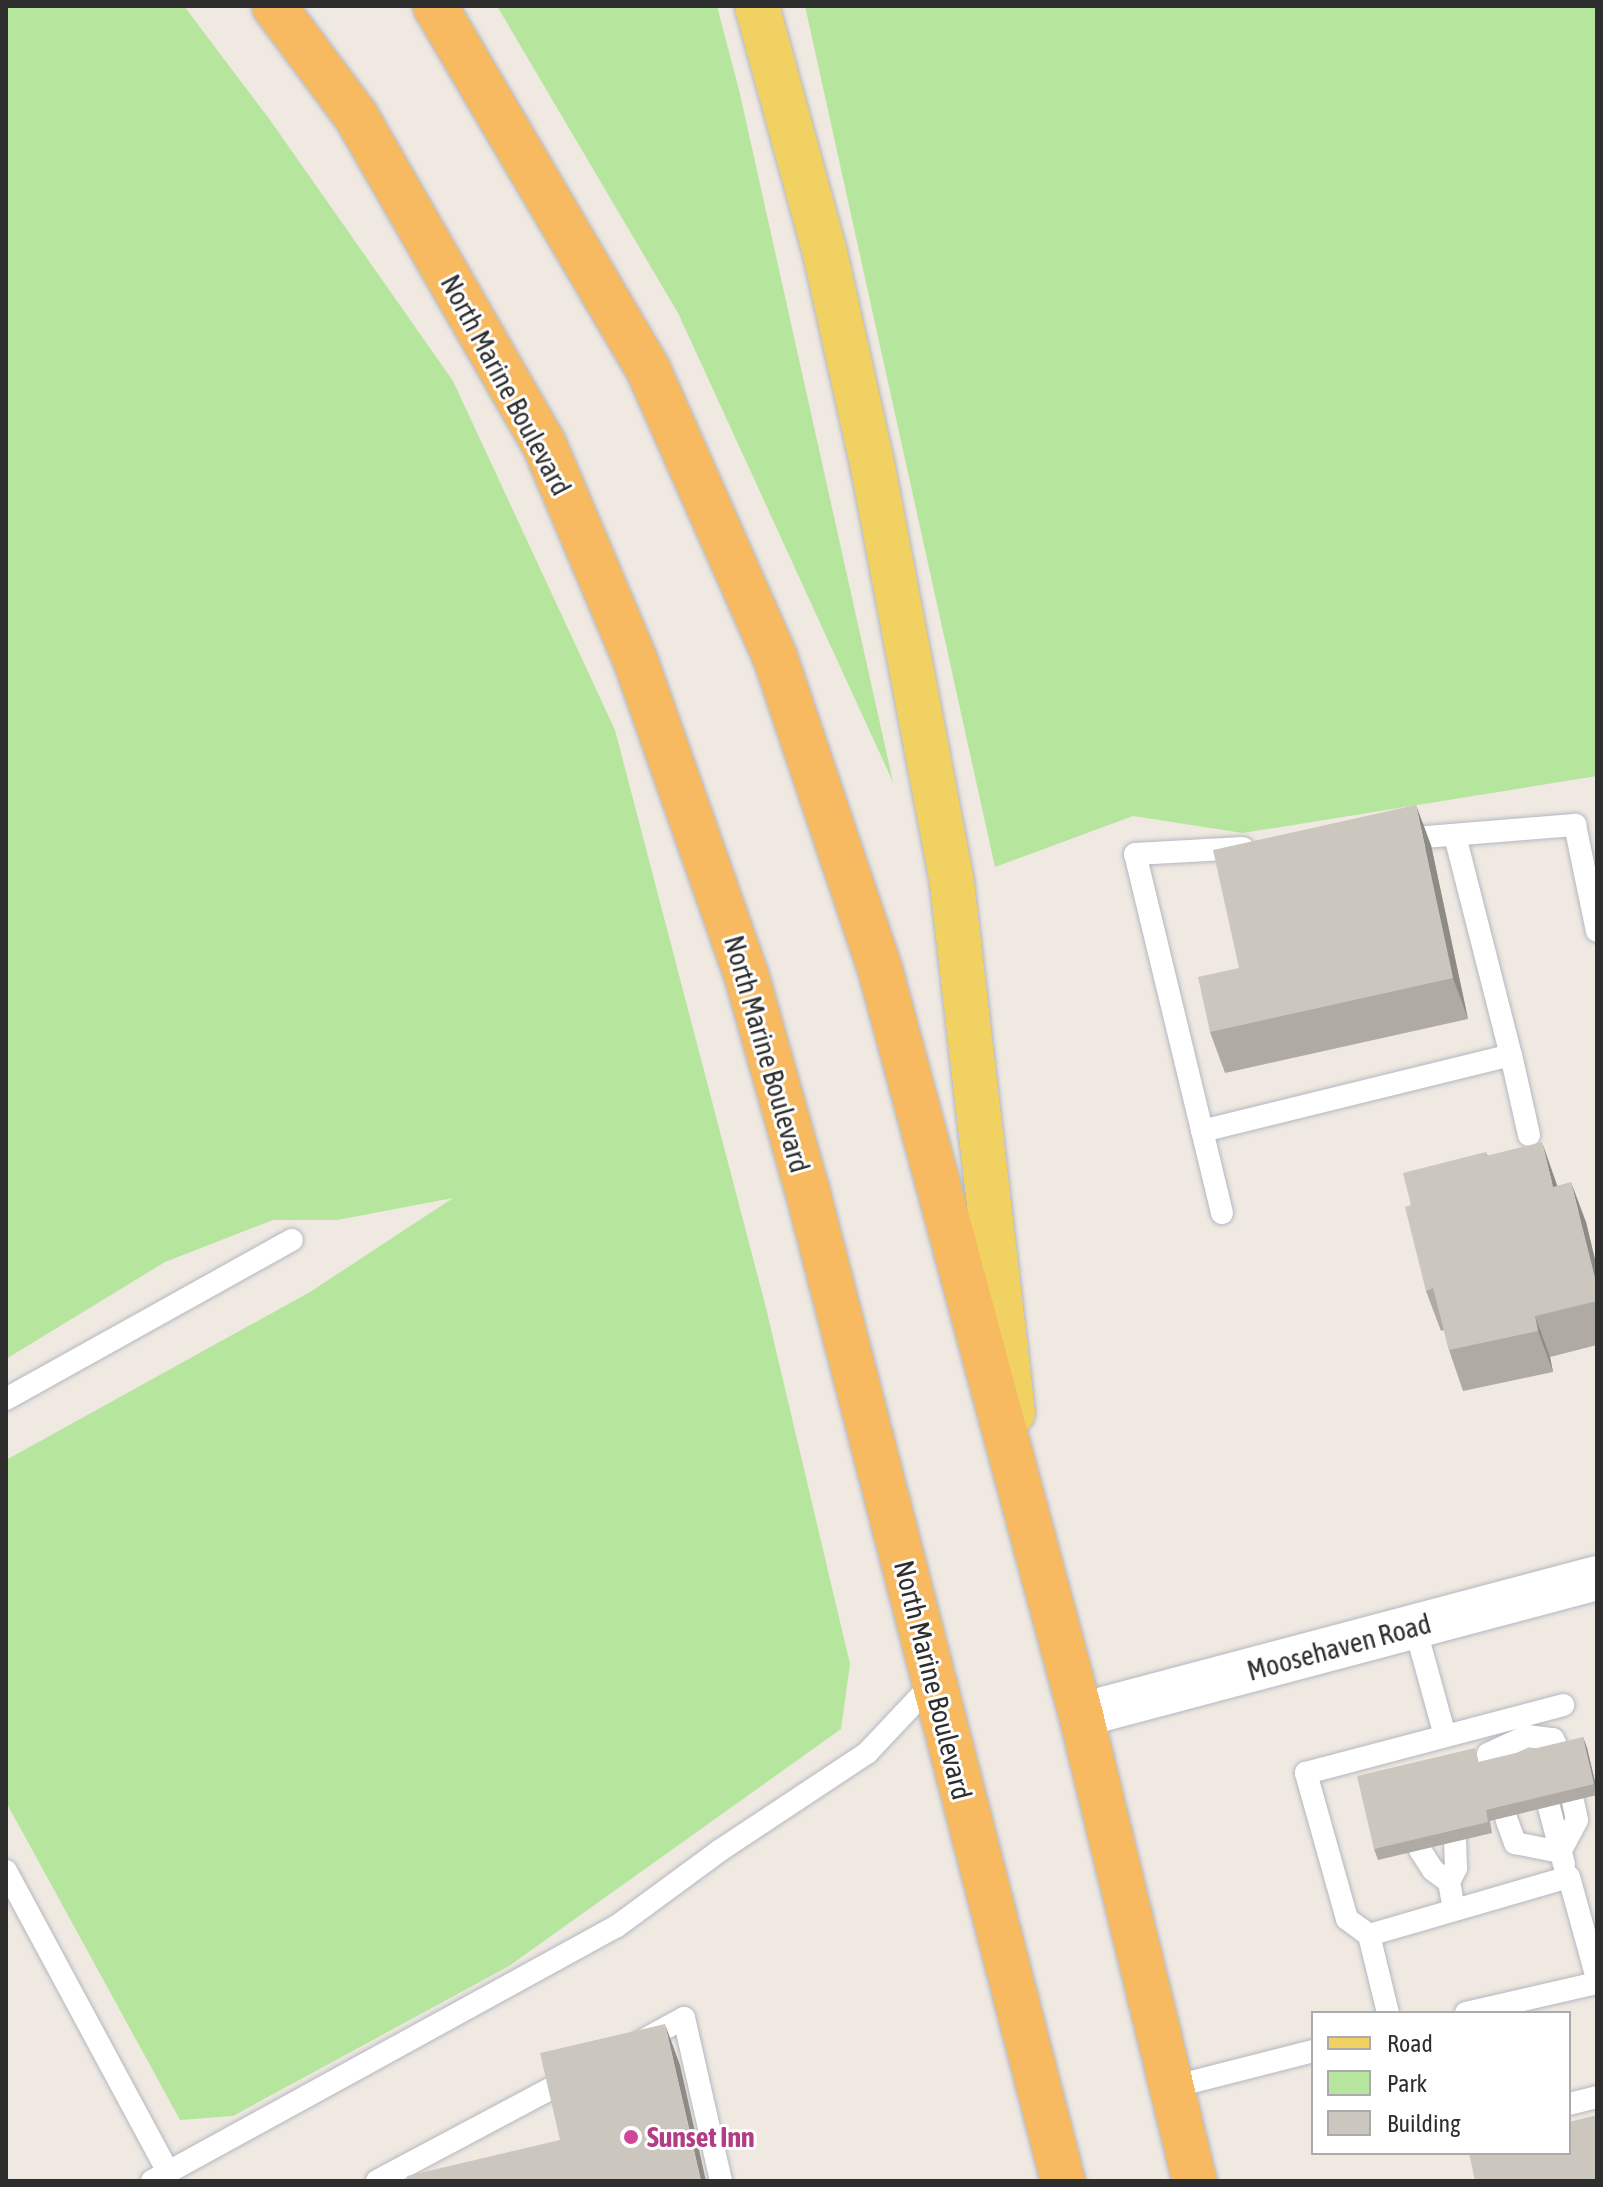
<!DOCTYPE html>
<style>
body{margin:0}
#map{position:relative;width:1603px;height:2187px;overflow:hidden;background:#efe9e1;font-family:"Asap Condensed",sans-serif}
div>[style]{position:absolute}
[style*='--x']{left:calc(var(--x)*1px);top:calc(var(--y)*1px);width:calc(var(--w)*1px);rotate:calc(var(--a)*1deg)}
.green>*{inset:0;background:#b6e59e}
.roads{filter:drop-shadow(0 0 2px #b4b7c1) drop-shadow(0 0 2px #b4b7c1)}
.service>*{height:22px;margin:-11px;padding:0 11px;transform-origin:11px;border-radius:11px;background:#fff}
.minor>*{height:44px;margin:-22px;padding:0 22px;transform-origin:22px;border-radius:22px;background:#fff}
.primary>*{height:44px;margin:-22px;padding:0 22px;transform-origin:22px;border-radius:22px;background:#f2d163}
.trunk>*{height:44px;margin:-22px;padding:0 22px;transform-origin:22px;border-radius:22px;background:#f8ba60}
.wall>*{inset:0;background:#afaba4}
.shaded-wall>*{inset:0;background:#8e8b86}
.building>*{inset:0;background:#cbc7bf}
.dots>*{width:22px;height:22px;translate:-50% -50%;box-sizing:border-box;border:4px solid #fff;border-radius:50%}
span{translate:-50% -50%;white-space:nowrap;text-align:center;line-height:1.15;-webkit-text-stroke:6px #fff;paint-order:stroke}
.street-label{font-size:28px;color:#2e2e2e}
.hotel-label{font-size:28px;color:#b23c85;font-weight:700}
.left{translate:0 -50%;text-align:left}
.frame{position:absolute;inset:0;border:8px solid #2e2e2e;pointer-events:none}
.legend{position:absolute;left:1311px;top:2011px;width:260px;height:144px;box-sizing:border-box;background:#fff;border:2px solid #ababab;margin:0;padding:10px 14px;list-style:none;font-size:24px;color:#2e2e2e}
.legend li{display:flex;align-items:center;gap:16px;height:40px}
.legend b{width:40px;border:2px solid #ababab}
</style>
<div id="map">
<div class="green">
<div style="clip-path:polygon(6px 6px,184px 6px,270px 120px,453px 381px,615px 730px,766px 1308px,850px 1664px,841px 1729px,509px 1966px,233px 2116px,180px 2120px,6px 1802px,6px 1460px,310px 1292px,453px 1198px,337px 1220px,273px 1220px,165px 1262px,6px 1359px)"></div>
<div style="clip-path:polygon(497px 6px,717px 6px,740px 94px,893px 782px,678px 313px)"></div>
<div style="clip-path:polygon(805px 6px,1597px 6px,1597px 776px,1243px 833px,1133px 816px,995px 867px)"></div>
</div>
<div class="roads">
<div class="service">
<div style="--x:1455;--y:836;--w:226;--a:75.7"></div>
<div style="--x:1401;--y:839;--w:175;--a:-4.6"></div>
<div style="--x:1575;--y:825;--w:108;--a:78.3"></div>
<div style="--x:1202;--y:1131;--w:318;--a:-13.8"></div>
<div style="--x:1511;--y:1055;--w:82;--a:77.3"></div>
<div style="--x:1222;--y:1213;--w:369;--a:-103.6"></div>
<div style="--x:1135;--y:854;--w:108;--a:-3.2"></div>
<div style="--x:6;--y:1399;--w:327;--a:-29.1"></div>
<div style="--x:1415;--y:1627;--w:113;--a:74.6"></div>
<div style="--x:1492;--y:1771;--w:17;--a:-103"></div>
<div style="--x:1488;--y:1754;--w:43;--a:-24.8"></div>
<div style="--x:1527;--y:1736;--w:26;--a:7"></div>
<div style="--x:1553;--y:1739;--w:17;--a:65"></div>
<div style="--x:1549;--y:1807;--w:59;--a:75.3"></div>
<div style="--x:1506;--y:1818;--w:27;--a:70"></div>
<div style="--x:1515;--y:1843;--w:46;--a:11.3"></div>
<div style="--x:1420;--y:1850;--w:24;--a:57"></div>
<div style="--x:1433;--y:1870;--w:20;--a:37"></div>
<div style="--x:1560;--y:1852;--w:36;--a:-62"></div>
<div style="--x:1577;--y:1820;--w:19;--a:-102"></div>
<div style="--x:6;--y:1871;--w:342;--a:61.7"></div>
<div style="--x:1454;--y:1910;--w:28;--a:-100"></div>
<div style="--x:1449;--y:1882;--w:16;--a:-63"></div>
<div style="--x:1456;--y:1868;--w:27;--a:-92"></div>
<div style="--x:1369;--y:1935;--w:27;--a:-144"></div>
<div style="--x:1347;--y:1919;--w:152;--a:-105.7"></div>
<div style="--x:1306;--y:1773;--w:266;--a:-14.8"></div>
<div style="--x:1388;--y:2013;--w:80;--a:-103.7"></div>
<div style="--x:1369;--y:1935;--w:208;--a:-16.2"></div>
<div style="--x:1569;--y:1877;--w:106;--a:74.6"></div>
<div style="--x:1466;--y:2013;--w:134;--a:-12.9"></div>
<div style="--x:642;--y:2041;--w:48;--a:-28.7"></div>
<div style="--x:684;--y:2018;--w:167;--a:77.2"></div>
<div style="--x:1172;--y:2087;--w:146;--a:-14.3"></div>
<div style="--x:1569;--y:2104;--w:29;--a:-14"></div>
<div style="--x:152;--y:2181;--w:530;--a:-28.74"></div>
<div style="--x:617;--y:1926;--w:127;--a:-36.3"></div>
<div style="--x:719;--y:1851;--w:178;--a:-33.5"></div>
<div style="--x:867;--y:1753;--w:96;--a:-46.7"></div>
<div style="--x:377;--y:2181;--w:222;--a:-28"></div>
</div>
<div class="minor">
<div style="--x:1081;--y:1715;--w:534;--a:-14.87"></div>
</div>
<div class="primary">
<div style="--x:757;--y:6;--w:256;--a:74.6"></div>
<div style="--x:825;--y:253;--w:220;--a:77.4"></div>
<div style="--x:873;--y:468;--w:422;--a:79.2"></div>
<div style="--x:952;--y:883;--w:533;--a:83.43"></div>
</div>
<div class="trunk">
<div style="--x:274;--y:6;--w:137;--a:53.3"></div>
<div style="--x:356;--y:116;--w:378;--a:60.2"></div>
<div style="--x:544;--y:444;--w:237;--a:67.1"></div>
<div style="--x:636;--y:662;--w:331;--a:70.6"></div>
<div style="--x:746;--y:974;--w:223;--a:74.2"></div>
<div style="--x:807;--y:1189;--w:1024;--a:75.53"></div>
<div style="--x:435;--y:6;--w:421;--a:59.6"></div>
<div style="--x:648;--y:369;--w:315;--a:66.2"></div>
<div style="--x:775;--y:657;--w:329;--a:71.4"></div>
<div style="--x:880;--y:969;--w:773;--a:74.92"></div>
<div style="--x:1081;--y:1715;--w:480;--a:76.3"></div>
</div>
</div>
<div class="wall">
<div style="clip-path:polygon(1431px 845px,1468px 1019px,1225px 1073px,1210px 1032px,1239px 968px)"></div>
<div style="clip-path:polygon(1486px 1152px,1487px 1155px,1557px 1185px,1586px 1222px,1597px 1268px,1597px 1345px,1550px 1357px,1553px 1372px,1463px 1391px,1449px 1350px,1444px 1330px,1441px 1331px,1426px 1291px,1411px 1205px)"></div>
<div style="clip-path:polygon(1583px 1737px,1587px 1748px,1597px 1789px,1597px 1795px,1490px 1821px,1492px 1833px,1378px 1860px,1374px 1849px)"></div>
</div>
<div class="shaded-wall">
<div style="clip-path:polygon(1416px 805px,1431px 845px,1468px 1019px,1453px 978px)"></div>
<div style="clip-path:polygon(1542px 1142px,1556px 1182px,1568px 1227px,1553px 1187px)"></div>
<div style="clip-path:polygon(1571px 1182px,1586px 1222px,1597px 1268px,1597px 1286px)"></div>
<div style="clip-path:polygon(1535px 1316px,1550px 1357px,1553px 1372px,1538px 1331px)"></div>
<div style="clip-path:polygon(1583px 1737px,1587px 1748px,1597px 1791px,1594px 1784px)"></div>
<div style="clip-path:polygon(665px 2024px,680px 2065px,706px 2181px,701px 2181px)"></div>
</div>
<div class="building">
<div style="clip-path:polygon(1416px 805px,1453px 978px,1210px 1032px,1198px 977px,1239px 968px,1213px 850px)"></div>
<div style="clip-path:polygon(1542px 1142px,1553px 1187px,1571px 1182px,1597px 1286px,1597px 1301px,1535px 1316px,1538px 1331px,1449px 1350px,1433px 1288px,1426px 1291px,1405px 1207px,1411px 1205px,1403px 1173px,1486px 1152px,1486px 1156px)"></div>
<div style="clip-path:polygon(1583px 1737px,1594px 1784px,1486px 1810px,1488px 1822px,1374px 1849px,1357px 1776px,1475px 1748px,1478px 1762px)"></div>
<div style="clip-path:polygon(665px 2024px,701px 2181px,408px 2181px,407px 2176px,560px 2140px,540px 2053px)"></div>
<div style="clip-path:polygon(1597px 2115px,1597px 2181px,1475px 2181px,1469px 2153px,1569px 2153px,1569px 2122px)"></div>
</div>
<div class="dots">
<div style="left:631px;top:2137px;background:#d1479c"></div>
</div>
<div class="street-label">
<span style="left:506px;top:385px;rotate:62deg">North Marine Boulevard</span>
<span style="left:767px;top:1054px;rotate:74deg">North Marine Boulevard</span>
<span style="left:1339px;top:1647px;rotate:-15deg">Moosehaven Road</span>
<span style="left:933px;top:1680px;rotate:76deg">North Marine Boulevard</span>
</div>
<div class="hotel-label">
<span class="left" style="left:647px;top:2137px">Sunset Inn</span>
</div>
<div class="frame"></div>
<ul class="legend">
<li><b style="height:10px;background:#f2d163"></b>Road</li>
<li><b style="height:22px;background:#b6e59e"></b>Park</li>
<li><b style="height:22px;background:#cbc7bf"></b>Building</li>
</ul>
</div>
